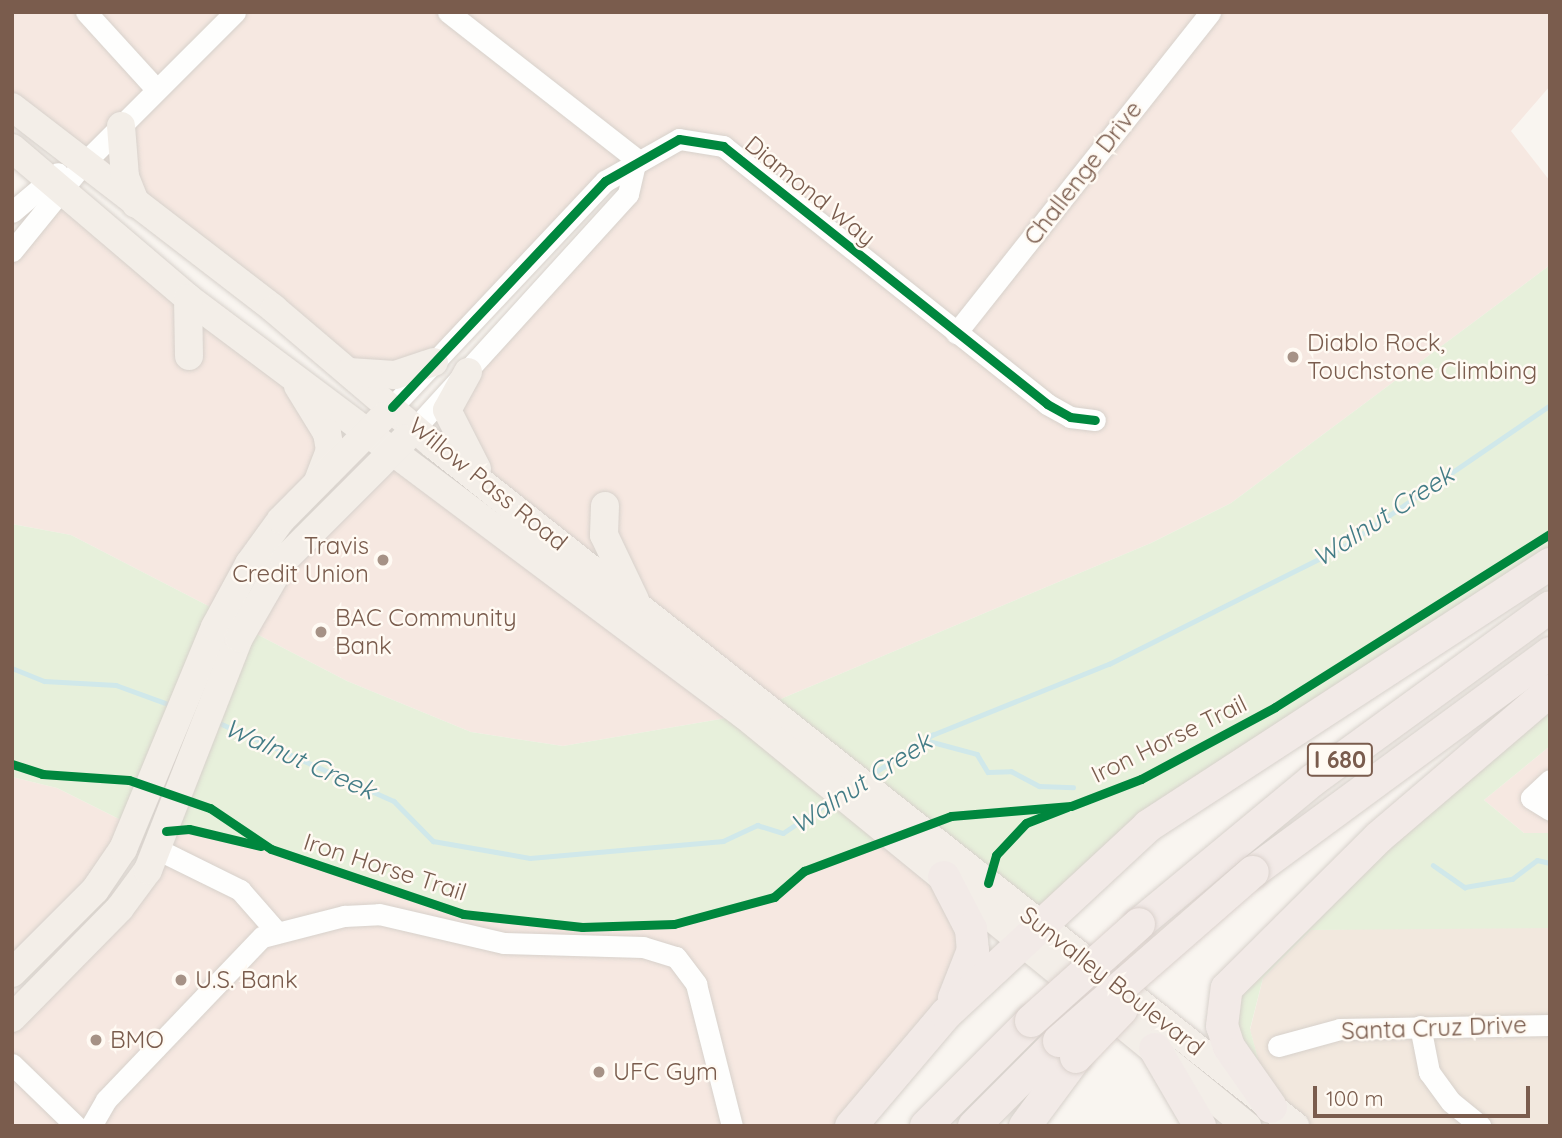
<!DOCTYPE html>
<style>
body{margin:0}
#map{position:relative;width:1562px;height:1138px;overflow:hidden;background:#f9f5f0;font-family:Quicksand,sans-serif}
div>[style]{position:absolute}
[style*='--x']{left:calc(var(--x)*1px);top:calc(var(--y)*1px);width:calc(var(--w)*1px);rotate:calc(var(--a)*1deg)}
.residential>*{inset:0;background:#f2e8de}
.commercial>*{inset:0;background:#f6e8e1}
.green>*{inset:0;background:#e7f0db}
.stream>*{height:4.5px;margin:-2.25px;padding:0 2.25px;transform-origin:2.25px;border-radius:2.25px;background:#d0e8ea}
.roads{filter:drop-shadow(0 0 2px #d7d1cb) drop-shadow(0 0 2px #d7d1cb)}
.minor>*{height:21px;margin:-10.5px;padding:0 10.5px;transform-origin:10.5px;border-radius:10.5px;background:#fefefd}
.major>*{height:28px;margin:-14px;padding:0 14px;transform-origin:14px;border-radius:14px;background:#f3eee8}
.highway>*{height:32px;margin:-16px;padding:0 16px;transform-origin:16px;border-radius:16px;background:#f2eae7}
.bridges{filter:drop-shadow(0 0 2px #dad1cc) drop-shadow(0 0 2px #dad1cc)}
.highway-bridge>*{height:32px;margin:-16px;padding:0 16px;transform-origin:16px;border-radius:16px;background:#f2eae7}
.cycleway>*{height:9px;margin:-4.5px;padding:0 4.5px;transform-origin:4.5px;border-radius:4.5px;background:#00873e}
.dots>*{width:19px;height:19px;translate:-50% -50%;box-sizing:border-box;border:4px solid #fffaf3;border-radius:50%}
span{translate:-50% -50%;white-space:nowrap;text-align:center;line-height:1.15;-webkit-text-stroke:5px #fffaf3;paint-order:stroke}
.shield-label span{padding:2px 5px;background:#fffaf3;border:2px solid;border-radius:5px;-webkit-text-stroke-width:0}
.shield-label{font-size:23px;color:#7a5c4d;font-weight:700}
.street-label{font-size:24px;color:#7a5c4d}
.poi-label{font-size:24px;color:#7a5c4d}
.left{translate:0 -50%;text-align:left}
.right{translate:-100% -50%;text-align:right}
.water-label{font-size:26px;color:#437c86;font-style:italic}
.frame{position:absolute;inset:0;border:14px solid #7a5c4d;pointer-events:none}
.scale{position:absolute;left:1313px;top:1086px;width:217px;height:32px;box-sizing:border-box;border:4px solid #7a5c4d;border-top:0;padding-left:9px;font-size:21px;line-height:24px;white-space:nowrap;color:#7a5c4d;-webkit-text-stroke:5px #fffaf3;paint-order:stroke}
</style>
<div id="map">
<div class="residential">
<div style="clip-path:polygon(1499px 925px,1550px 928px,1550px 1126px,1295px 1126px,1271px 1107px,1250px 1030px,1263px 978px,1311px 930px)"></div>
</div>
<div class="commercial">
<div style="clip-path:polygon(12px 12px,1550px 12px,1550px 86px,1511px 131px,1550px 181px,1550px 265px,1231px 503px,1151px 543px,764px 706px,488px 485px,447px 410px,628px 194px,636px 160px,434px 362px,375px 375px,12px 108px)"></div>
<div style="clip-path:polygon(65px 193px,289px 372px,330px 450px,222px 613px,71px 535px,12px 524px,12px 251px)"></div>
<div style="clip-path:polygon(393px 451px,744px 715px,563px 746px,471px 732px,347px 681px,245px 628px)"></div>
<div style="clip-path:polygon(1550px 746px,1550px 833px,1524px 833px,1484px 800px)"></div>
<div style="clip-path:polygon(12px 777px,57px 788px,135px 827px,12px 973px)"></div>
<div style="clip-path:polygon(189px 829px,271px 849px,463px 914px,636px 927px,710px 917px,769px 899px,804px 871px,895px 836px,944px 877px,973px 950px,851px 1126px,12px 1126px,12px 1018px,166px 831px)"></div>
</div>
<div class="green">
<div style="clip-path:polygon(1550px 265px,1550px 564px,1171px 809px,1040px 924px,764px 706px,1151px 543px,1231px 503px)"></div>
<div style="clip-path:polygon(12px 524px,71px 535px,222px 613px,135px 827px,57px 788px,12px 777px)"></div>
<div style="clip-path:polygon(245px 628px,347px 681px,471px 732px,563px 746px,744px 715px,895px 836px,804px 871px,774px 897px,710px 917px,582px 927px,463px 914px,271px 849px,219px 834px,166px 831px)"></div>
<div style="clip-path:polygon(1550px 691px,1550px 746px,1484px 800px,1524px 833px,1550px 833px,1550px 928px,1311px 930px,1263px 978px,1250px 1029px,1271px 1107px,1223px 1005px)"></div>
</div>
<div class="stream">
<div style="--x:12;--y:668;--w:35;--a:22"></div>
<div style="--x:44;--y:681;--w:72;--a:3.2"></div>
<div style="--x:116;--y:685;--w:59;--a:20"></div>
<div style="--x:215;--y:721;--w:196;--a:24.1"></div>
<div style="--x:394;--y:801;--w:56;--a:45.7"></div>
<div style="--x:433;--y:841;--w:98;--a:9.9"></div>
<div style="--x:530;--y:858;--w:194;--a:-5"></div>
<div style="--x:723;--y:841;--w:38;--a:-25"></div>
<div style="--x:757;--y:825;--w:27;--a:17"></div>
<div style="--x:783;--y:833;--w:58;--a:-33.7"></div>
<div style="--x:925;--y:740;--w:54;--a:15.1"></div>
<div style="--x:977;--y:754;--w:21;--a:59"></div>
<div style="--x:988;--y:772;--w:23;--a:-2"></div>
<div style="--x:1011;--y:771;--w:32;--a:28"></div>
<div style="--x:1039;--y:786;--w:34;--a:2"></div>
<div style="--x:868;--y:777;--w:77;--a:-33.3"></div>
<div style="--x:932;--y:735;--w:191;--a:-21.9"></div>
<div style="--x:1109;--y:664;--w:262;--a:-26.6"></div>
<div style="--x:1343;--y:547;--w:251;--a:-34.4"></div>
<div style="--x:1433;--y:865;--w:39;--a:35"></div>
<div style="--x:1465;--y:887;--w:48;--a:-9.7"></div>
<div style="--x:1512;--y:879;--w:31;--a:-37"></div>
<div style="--x:1537;--y:860;--w:13;--a:13"></div>
</div>
<div class="roads">
<div class="minor">
<div style="--x:86;--y:12;--w:105;--a:47.7"></div>
<div style="--x:448;--y:12;--w:239;--a:38"></div>
<div style="--x:12;--y:212;--w:60;--a:-40.3"></div>
<div style="--x:12;--y:251;--w:112;--a:-50.8"></div>
<div style="--x:83;--y:164;--w:215;--a:-45"></div>
<div style="--x:956;--y:333;--w:409;--a:-51.6"></div>
<div style="--x:392;--y:407;--w:311;--a:-46.7"></div>
<div style="--x:605;--y:181;--w:85;--a:-29.6"></div>
<div style="--x:679;--y:139;--w:45;--a:9"></div>
<div style="--x:723;--y:146;--w:414;--a:38.5"></div>
<div style="--x:1047;--y:404;--w:26;--a:29"></div>
<div style="--x:1070;--y:417;--w:25;--a:7"></div>
<div style="--x:416;--y:427;--w:315;--a:-47.7"></div>
<div style="--x:628;--y:194;--w:36;--a:-77"></div>
<div style="--x:1550;--y:780;--w:26;--a:137"></div>
<div style="--x:1531;--y:798;--w:22;--a:32"></div>
<div style="--x:157;--y:849;--w:93;--a:26.3"></div>
<div style="--x:240;--y:890;--w:55;--a:48.7"></div>
<div style="--x:1420;--y:1026;--w:47;--a:78.9"></div>
<div style="--x:1429;--y:1072;--w:37;--a:54"></div>
<div style="--x:1451;--y:1102;--w:38;--a:39"></div>
<div style="--x:1278;--y:1046;--w:64;--a:-15.3"></div>
<div style="--x:1340;--y:1029;--w:210;--a:-1.1"></div>
<div style="--x:12;--y:1064;--w:89;--a:44.1"></div>
<div style="--x:91;--y:1126;--w:30;--a:-60"></div>
<div style="--x:106;--y:1100;--w:226;--a:-46.3"></div>
<div style="--x:262;--y:937;--w:85;--a:-14.4"></div>
<div style="--x:344;--y:916;--w:35;--a:-3"></div>
<div style="--x:379;--y:914;--w:128;--a:13.1"></div>
<div style="--x:504;--y:943;--w:139;--a:1.6"></div>
<div style="--x:643;--y:947;--w:34;--a:17"></div>
<div style="--x:676;--y:957;--w:34;--a:53"></div>
<div style="--x:696;--y:984;--w:146;--a:75.8"></div>
</div>
<div class="major">
<div style="--x:12;--y:107;--w:331;--a:37.6"></div>
<div style="--x:274;--y:309;--w:210;--a:40.4"></div>
<div style="--x:434;--y:445;--w:1098;--a:38.34"></div>
<div style="--x:121;--y:126;--w:51;--a:85.5"></div>
<div style="--x:125;--y:177;--w:29;--a:68"></div>
<div style="--x:12;--y:148;--w:231;--a:40.4"></div>
<div style="--x:188;--y:298;--w:695;--a:36.87"></div>
<div style="--x:744;--y:715;--w:650;--a:39.25"></div>
<div style="--x:188;--y:298;--w:58;--a:89"></div>
<div style="--x:349;--y:372;--w:46;--a:3.7"></div>
<div style="--x:395;--y:375;--w:41;--a:-18.4"></div>
<div style="--x:468;--y:372;--w:43;--a:118.9"></div>
<div style="--x:447;--y:410;--w:66;--a:63"></div>
<div style="--x:298;--y:386;--w:55;--a:58.3"></div>
<div style="--x:327;--y:433;--w:17;--a:80"></div>
<div style="--x:330;--y:450;--w:34;--a:111"></div>
<div style="--x:605;--y:506;--w:29;--a:92"></div>
<div style="--x:604;--y:535;--w:72;--a:64.5"></div>
<div style="--x:12;--y:973;--w:117;--a:-45"></div>
<div style="--x:95;--y:890;--w:50;--a:-55.7"></div>
<div style="--x:123;--y:849;--w:240;--a:-67.5"></div>
<div style="--x:215;--y:627;--w:72;--a:-61.6"></div>
<div style="--x:249;--y:564;--w:54;--a:-54"></div>
<div style="--x:281;--y:520;--w:145;--a:-45.3"></div>
<div style="--x:12;--y:1018;--w:154;--a:-45.5"></div>
<div style="--x:120;--y:908;--w:47;--a:-53.6"></div>
<div style="--x:148;--y:870;--w:249;--a:-68.6"></div>
<div style="--x:239;--y:638;--w:90;--a:-60"></div>
<div style="--x:284;--y:560;--w:171;--a:-45"></div>
</div>
<div class="highway">
<div style="--x:1253;--y:872;--w:369;--a:-36.4"></div>
<div style="--x:944;--y:877;--w:59;--a:62.6"></div>
<div style="--x:971;--y:929;--w:21;--a:85"></div>
<div style="--x:973;--y:950;--w:52;--a:111.6"></div>
<div style="--x:1139;--y:924;--w:226;--a:-39.6"></div>
<div style="--x:1313;--y:780;--w:293;--a:-36.1"></div>
<div style="--x:1155;--y:1049;--w:89;--a:59.7"></div>
<div style="--x:1271;--y:1107;--w:73;--a:-125"></div>
<div style="--x:1229;--y:1047;--w:22;--a:-108"></div>
<div style="--x:1222;--y:1026;--w:38;--a:-83"></div>
<div style="--x:1227;--y:988;--w:214;--a:-44.8"></div>
<div style="--x:1379;--y:837;--w:225;--a:-40.5"></div>
<div style="--x:851;--y:1126;--w:147;--a:-49.7"></div>
<div style="--x:946;--y:1014;--w:276;--a:-42.9"></div>
<div style="--x:1148;--y:826;--w:480;--a:-33.1"></div>
<div style="--x:926;--y:1126;--w:148;--a:-45"></div>
<div style="--x:974;--y:1126;--w:120;--a:-45"></div>
<div style="--x:1025;--y:1126;--w:86;--a:-53.5"></div>
</div>
</div>
<div class="bridges">
<div class="highway-bridge">
<div style="--x:1031;--y:1021;--w:145;--a:-41.9"></div>
<div style="--x:1059;--y:1041;--w:257;--a:-41.1"></div>
<div style="--x:1076;--y:1057;--w:66;--a:-46.2"></div>
</div>
</div>
<div class="cycleway">
<div style="--x:392;--y:407;--w:311;--a:-46.7"></div>
<div style="--x:605;--y:181;--w:85;--a:-29.6"></div>
<div style="--x:679;--y:139;--w:45;--a:9"></div>
<div style="--x:723;--y:146;--w:414;--a:38.5"></div>
<div style="--x:1047;--y:404;--w:26;--a:29"></div>
<div style="--x:1070;--y:417;--w:25;--a:7"></div>
<div style="--x:12;--y:764;--w:32;--a:18"></div>
<div style="--x:42;--y:774;--w:87;--a:3.9"></div>
<div style="--x:129;--y:780;--w:86;--a:19.1"></div>
<div style="--x:210;--y:808;--w:73;--a:33.9"></div>
<div style="--x:271;--y:849;--w:203;--a:18.7"></div>
<div style="--x:463;--y:914;--w:120;--a:6.2"></div>
<div style="--x:582;--y:927;--w:92;--a:-1.9"></div>
<div style="--x:674;--y:924;--w:104;--a:-15.1"></div>
<div style="--x:774;--y:897;--w:40;--a:-41"></div>
<div style="--x:804;--y:871;--w:157;--a:-20.5"></div>
<div style="--x:951;--y:816;--w:120;--a:-4.8"></div>
<div style="--x:1071;--y:806;--w:75;--a:-21.1"></div>
<div style="--x:1141;--y:779;--w:152;--a:-28.2"></div>
<div style="--x:1275;--y:707;--w:325;--a:-32.2"></div>
<div style="--x:166;--y:831;--w:23;--a:-5"></div>
<div style="--x:189;--y:829;--w:74;--a:13.3"></div>
<div style="--x:988;--y:883;--w:29;--a:-74"></div>
<div style="--x:996;--y:855;--w:44;--a:-46.8"></div>
<div style="--x:1026;--y:823;--w:44;--a:-21.3"></div>
</div>
<div class="dots">
<div style="left:1293px;top:357px;background:#a69286"></div>
<div style="left:383px;top:560px;background:#a69286"></div>
<div style="left:321px;top:632px;background:#a69286"></div>
<div style="left:181px;top:980px;background:#a69286"></div>
<div style="left:96px;top:1040px;background:#a69286"></div>
<div style="left:599px;top:1072px;background:#a69286"></div>
</div>
<div class="shield-label">
<span style="left:1340px;top:760px">I 680</span>
</div>
<div class="street-label">
<span style="left:1083px;top:173px;rotate:-52deg">Challenge Drive</span>
<span style="left:810px;top:191px;rotate:39deg">Diamond Way</span>
<span style="left:488px;top:484px;rotate:39deg">Willow Pass Road</span>
<span style="left:1169px;top:739px;rotate:-26deg">Iron Horse Trail</span>
<span style="left:385px;top:867px;rotate:18deg">Iron Horse Trail</span>
<span style="left:1112px;top:981px;rotate:38deg">Sunvalley Boulevard</span>
<span style="left:1434px;top:1028px;rotate:-2deg">Santa Cruz Drive</span>
</div>
<div class="poi-label">
<span class="left" style="left:1307px;top:357px">Diablo Rock,<br>Touchstone Climbing</span>
<span class="right" style="left:369px;top:560px">Travis<br>Credit Union</span>
<span class="left" style="left:335px;top:632px">BAC Community<br>Bank</span>
<span class="left" style="left:195px;top:980px">U.S. Bank</span>
<span class="left" style="left:110px;top:1040px">BMO</span>
<span class="left" style="left:613px;top:1072px">UFC Gym</span>
</div>
<div class="water-label">
<span style="left:1383px;top:516px;rotate:-33deg">Walnut Creek</span>
<span style="left:300px;top:759px;rotate:24deg">Walnut Creek</span>
<span style="left:861px;top:783px;rotate:-33deg">Walnut Creek</span>
</div>
<div class="frame"></div>
<div class="scale">100 m</div>
</div>
